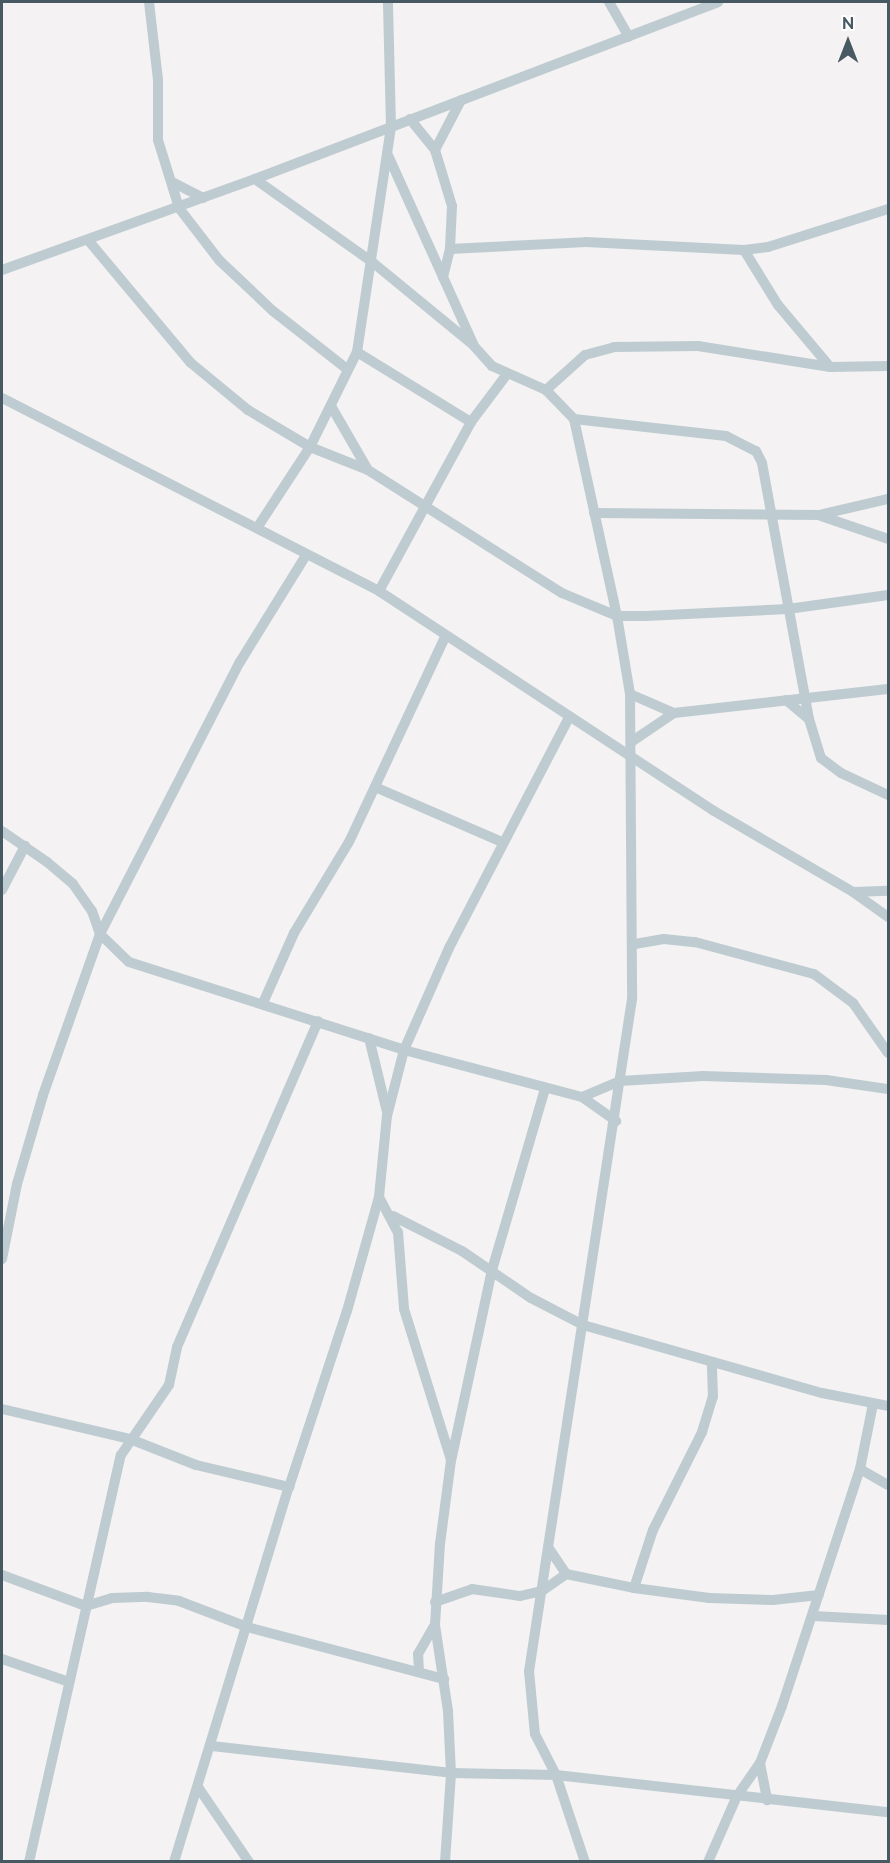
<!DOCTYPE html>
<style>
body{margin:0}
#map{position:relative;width:890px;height:1863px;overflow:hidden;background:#f4f2f2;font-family:Raleway,sans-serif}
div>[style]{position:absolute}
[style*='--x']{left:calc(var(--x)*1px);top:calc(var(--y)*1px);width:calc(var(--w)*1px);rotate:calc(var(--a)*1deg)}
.minor>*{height:10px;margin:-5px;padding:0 5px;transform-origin:5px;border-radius:5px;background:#beccd2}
span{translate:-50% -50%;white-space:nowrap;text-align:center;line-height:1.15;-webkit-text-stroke:4.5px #fff;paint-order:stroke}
.frame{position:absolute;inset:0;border:3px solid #475962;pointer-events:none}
.north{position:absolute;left:818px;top:12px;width:60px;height:60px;-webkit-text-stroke:4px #fff;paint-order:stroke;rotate:0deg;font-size:16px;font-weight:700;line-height:24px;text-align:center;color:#475962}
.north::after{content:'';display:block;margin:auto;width:21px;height:27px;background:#475962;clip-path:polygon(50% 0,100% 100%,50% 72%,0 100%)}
</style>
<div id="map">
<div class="minor">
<div style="--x:149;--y:2;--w:79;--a:83.4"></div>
<div style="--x:158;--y:80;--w:60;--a:90"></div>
<div style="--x:158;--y:140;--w:71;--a:72.8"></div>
<div style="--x:179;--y:208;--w:66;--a:52.4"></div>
<div style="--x:219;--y:260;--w:74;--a:43.4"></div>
<div style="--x:273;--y:311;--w:94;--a:38.1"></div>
<div style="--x:609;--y:2;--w:40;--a:60.3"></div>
<div style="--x:410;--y:119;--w:40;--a:51"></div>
<div style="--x:435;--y:150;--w:59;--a:73.1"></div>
<div style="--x:452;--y:206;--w:43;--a:92.7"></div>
<div style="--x:450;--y:249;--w:29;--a:104"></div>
<div style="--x:435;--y:150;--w:56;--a:-62.5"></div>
<div style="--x:387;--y:153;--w:212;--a:65.7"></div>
<div style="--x:474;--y:346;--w:27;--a:48"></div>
<div style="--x:492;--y:366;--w:59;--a:24"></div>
<div style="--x:546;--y:390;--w:40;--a:46"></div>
<div style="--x:574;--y:419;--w:202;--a:77.7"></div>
<div style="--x:617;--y:616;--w:79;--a:80.5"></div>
<div style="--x:630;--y:694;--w:305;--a:89.6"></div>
<div style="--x:632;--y:999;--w:680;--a:98.71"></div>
<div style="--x:529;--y:1671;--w:63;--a:84.6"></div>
<div style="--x:535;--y:1734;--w:46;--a:62.9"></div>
<div style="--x:556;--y:1775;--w:92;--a:71.6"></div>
<div style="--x:255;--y:179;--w:142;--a:35.3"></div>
<div style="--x:371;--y:261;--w:131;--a:39.4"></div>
<div style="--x:172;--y:182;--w:35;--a:27"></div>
<div style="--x:88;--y:240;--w:160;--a:50.1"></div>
<div style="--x:191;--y:363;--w:74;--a:39.5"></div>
<div style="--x:248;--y:410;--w:72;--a:30.8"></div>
<div style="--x:310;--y:447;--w:62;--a:21.6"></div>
<div style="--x:368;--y:470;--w:230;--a:32.4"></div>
<div style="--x:562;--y:593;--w:60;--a:22.7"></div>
<div style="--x:617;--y:616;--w:29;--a:0"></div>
<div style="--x:646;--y:616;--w:142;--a:-2.8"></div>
<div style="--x:788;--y:609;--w:101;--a:-8"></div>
<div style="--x:450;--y:249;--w:136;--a:-2.9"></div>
<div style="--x:586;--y:242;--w:158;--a:2.9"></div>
<div style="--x:744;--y:250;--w:24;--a:-7"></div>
<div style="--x:768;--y:247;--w:126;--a:-17.6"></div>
<div style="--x:744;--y:250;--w:65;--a:58.3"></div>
<div style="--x:778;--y:305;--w:81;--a:50"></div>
<div style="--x:2;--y:270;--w:269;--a:-19.8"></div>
<div style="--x:255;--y:179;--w:496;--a:-20.9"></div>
<div style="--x:357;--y:352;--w:134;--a:31.6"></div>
<div style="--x:546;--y:390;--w:52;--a:-41.9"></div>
<div style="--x:585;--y:355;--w:30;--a:-15"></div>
<div style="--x:614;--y:347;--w:84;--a:-0.7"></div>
<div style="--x:698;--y:346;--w:134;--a:9"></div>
<div style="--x:830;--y:367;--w:58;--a:-1"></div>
<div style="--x:2;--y:398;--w:424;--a:27.1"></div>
<div style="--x:379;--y:591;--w:401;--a:33.3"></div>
<div style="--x:714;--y:811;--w:161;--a:30.2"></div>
<div style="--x:853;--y:892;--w:43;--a:35.5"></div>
<div style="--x:331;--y:406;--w:74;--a:60"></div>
<div style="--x:574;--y:419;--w:153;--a:6.4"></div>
<div style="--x:726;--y:436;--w:34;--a:27"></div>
<div style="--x:756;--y:451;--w:13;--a:63"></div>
<div style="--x:762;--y:463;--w:260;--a:79.6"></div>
<div style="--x:809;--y:719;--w:41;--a:72.9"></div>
<div style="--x:821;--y:758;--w:25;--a:37"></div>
<div style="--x:841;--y:773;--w:52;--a:25.1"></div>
<div style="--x:594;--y:513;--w:225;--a:0.5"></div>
<div style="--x:819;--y:515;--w:71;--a:-13.1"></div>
<div style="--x:821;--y:516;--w:71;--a:18.9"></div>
<div style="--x:257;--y:528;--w:97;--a:-56.8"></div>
<div style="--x:310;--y:447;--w:106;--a:-63.7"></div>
<div style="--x:357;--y:352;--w:228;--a:-81.4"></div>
<div style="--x:391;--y:127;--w:125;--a:-91.4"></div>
<div style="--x:379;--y:591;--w:192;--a:-61.4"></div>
<div style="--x:471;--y:422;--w:60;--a:-53.1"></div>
<div style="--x:630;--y:694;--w:48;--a:23.4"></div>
<div style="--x:786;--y:700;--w:30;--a:40"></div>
<div style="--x:631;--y:742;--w:52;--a:-34"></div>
<div style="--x:674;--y:713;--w:215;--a:-6.4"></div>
<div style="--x:375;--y:787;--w:138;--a:23.4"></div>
<div style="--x:2;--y:831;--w:55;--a:34.6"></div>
<div style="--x:47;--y:862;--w:34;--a:40"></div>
<div style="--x:73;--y:884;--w:33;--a:55"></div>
<div style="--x:92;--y:911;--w:24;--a:71"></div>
<div style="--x:100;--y:934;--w:40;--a:44"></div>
<div style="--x:129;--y:962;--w:289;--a:17.7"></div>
<div style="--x:404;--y:1050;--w:184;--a:14.8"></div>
<div style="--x:582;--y:1097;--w:42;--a:35.2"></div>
<div style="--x:2;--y:890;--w:50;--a:-62.4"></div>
<div style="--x:854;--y:892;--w:34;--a:-2"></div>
<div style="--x:635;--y:944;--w:29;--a:-10"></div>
<div style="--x:664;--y:939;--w:31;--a:6"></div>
<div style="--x:695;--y:942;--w:123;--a:15.1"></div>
<div style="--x:814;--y:974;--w:49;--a:36.6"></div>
<div style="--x:853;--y:1003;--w:61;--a:55"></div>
<div style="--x:263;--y:1003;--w:77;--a:-66.1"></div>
<div style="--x:294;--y:933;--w:106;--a:-58.9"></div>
<div style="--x:349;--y:842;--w:226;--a:-64.9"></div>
<div style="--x:369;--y:1038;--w:76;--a:76.3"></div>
<div style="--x:582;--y:1097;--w:41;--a:-22.8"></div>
<div style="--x:620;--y:1081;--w:83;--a:-3.4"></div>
<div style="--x:703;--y:1076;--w:123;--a:1.9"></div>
<div style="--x:826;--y:1080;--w:63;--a:8.3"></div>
<div style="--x:379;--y:1197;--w:40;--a:62"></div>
<div style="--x:398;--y:1232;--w:77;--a:85.5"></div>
<div style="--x:404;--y:1309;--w:158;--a:72.7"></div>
<div style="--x:393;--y:1216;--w:77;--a:26.9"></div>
<div style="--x:462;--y:1251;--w:83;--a:34.3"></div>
<div style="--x:531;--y:1298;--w:59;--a:27.4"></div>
<div style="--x:583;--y:1325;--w:248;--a:15.9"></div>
<div style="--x:822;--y:1393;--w:67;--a:11.1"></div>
<div style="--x:2;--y:1259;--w:76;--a:-78.7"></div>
<div style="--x:17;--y:1184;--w:93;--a:-73.7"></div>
<div style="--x:43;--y:1095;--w:171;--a:-70.5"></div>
<div style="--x:100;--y:934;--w:306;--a:-62.8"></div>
<div style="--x:240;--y:662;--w:126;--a:-58.3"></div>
<div style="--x:2;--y:1409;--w:131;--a:13.2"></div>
<div style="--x:130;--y:1439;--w:71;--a:21.5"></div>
<div style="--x:196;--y:1465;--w:96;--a:13.3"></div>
<div style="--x:289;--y:1487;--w:185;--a:-71.8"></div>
<div style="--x:347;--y:1311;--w:118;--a:-74.3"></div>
<div style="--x:379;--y:1197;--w:81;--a:-84.4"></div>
<div style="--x:387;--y:1116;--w:68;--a:-75.6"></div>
<div style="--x:404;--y:1050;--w:111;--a:-66.2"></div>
<div style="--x:449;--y:948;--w:260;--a:-62.5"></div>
<div style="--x:860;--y:1469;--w:32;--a:30"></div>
<div style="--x:548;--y:1547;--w:32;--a:56"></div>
<div style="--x:566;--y:1574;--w:69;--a:11.6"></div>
<div style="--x:634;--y:1588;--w:76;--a:7.6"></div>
<div style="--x:709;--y:1598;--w:64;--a:1.8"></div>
<div style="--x:773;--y:1600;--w:46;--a:-6.2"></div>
<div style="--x:2;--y:1575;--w:90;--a:20.3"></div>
<div style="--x:86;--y:1606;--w:27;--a:-17"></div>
<div style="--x:112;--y:1598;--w:36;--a:-2"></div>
<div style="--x:148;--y:1597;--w:31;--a:7"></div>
<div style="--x:179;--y:1601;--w:73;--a:20.9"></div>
<div style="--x:247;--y:1627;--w:204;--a:14.8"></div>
<div style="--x:634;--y:1588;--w:61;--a:-71.9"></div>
<div style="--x:653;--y:1530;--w:110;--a:-63.4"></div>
<div style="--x:702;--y:1432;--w:37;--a:-73"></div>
<div style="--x:713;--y:1397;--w:35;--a:-92"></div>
<div style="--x:435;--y:1602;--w:39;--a:-19"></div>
<div style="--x:472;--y:1589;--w:49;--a:8.3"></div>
<div style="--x:520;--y:1596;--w:23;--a:-13"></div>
<div style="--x:542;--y:1591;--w:29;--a:-35"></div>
<div style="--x:813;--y:1616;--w:75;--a:3.1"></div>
<div style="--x:2;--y:1659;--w:71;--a:18.9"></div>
<div style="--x:419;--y:1672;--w:18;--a:-93"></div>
<div style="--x:418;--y:1654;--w:34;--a:-60"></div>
<div style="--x:212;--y:1746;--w:241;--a:6.4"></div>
<div style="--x:451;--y:1773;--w:105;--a:1.1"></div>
<div style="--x:556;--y:1775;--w:334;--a:6.4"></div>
<div style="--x:760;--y:1763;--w:38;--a:79"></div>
<div style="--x:198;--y:1787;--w:91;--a:55.8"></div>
<div style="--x:29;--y:1862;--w:417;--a:-77.3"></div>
<div style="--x:121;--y:1455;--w:85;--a:-55.6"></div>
<div style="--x:169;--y:1385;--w:39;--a:-78"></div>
<div style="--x:177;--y:1347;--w:355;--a:-66.6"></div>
<div style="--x:174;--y:1862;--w:392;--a:-73"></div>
<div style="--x:445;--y:1862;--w:89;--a:-86.1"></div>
<div style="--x:451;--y:1773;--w:62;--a:-92.8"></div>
<div style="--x:448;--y:1711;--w:87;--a:-98.6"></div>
<div style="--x:435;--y:1625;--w:81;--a:-86.5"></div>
<div style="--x:440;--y:1544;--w:84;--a:-82.5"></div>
<div style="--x:451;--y:1461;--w:195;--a:-77.9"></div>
<div style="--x:492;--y:1270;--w:189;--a:-73.7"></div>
<div style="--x:708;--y:1862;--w:72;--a:-66.3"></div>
<div style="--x:737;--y:1796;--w:40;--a:-55.1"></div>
<div style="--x:760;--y:1763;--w:61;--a:-68.9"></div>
<div style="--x:782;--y:1706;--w:250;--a:-71.8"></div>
<div style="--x:860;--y:1469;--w:66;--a:-78.7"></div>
</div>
<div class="frame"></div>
<div class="north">N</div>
</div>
